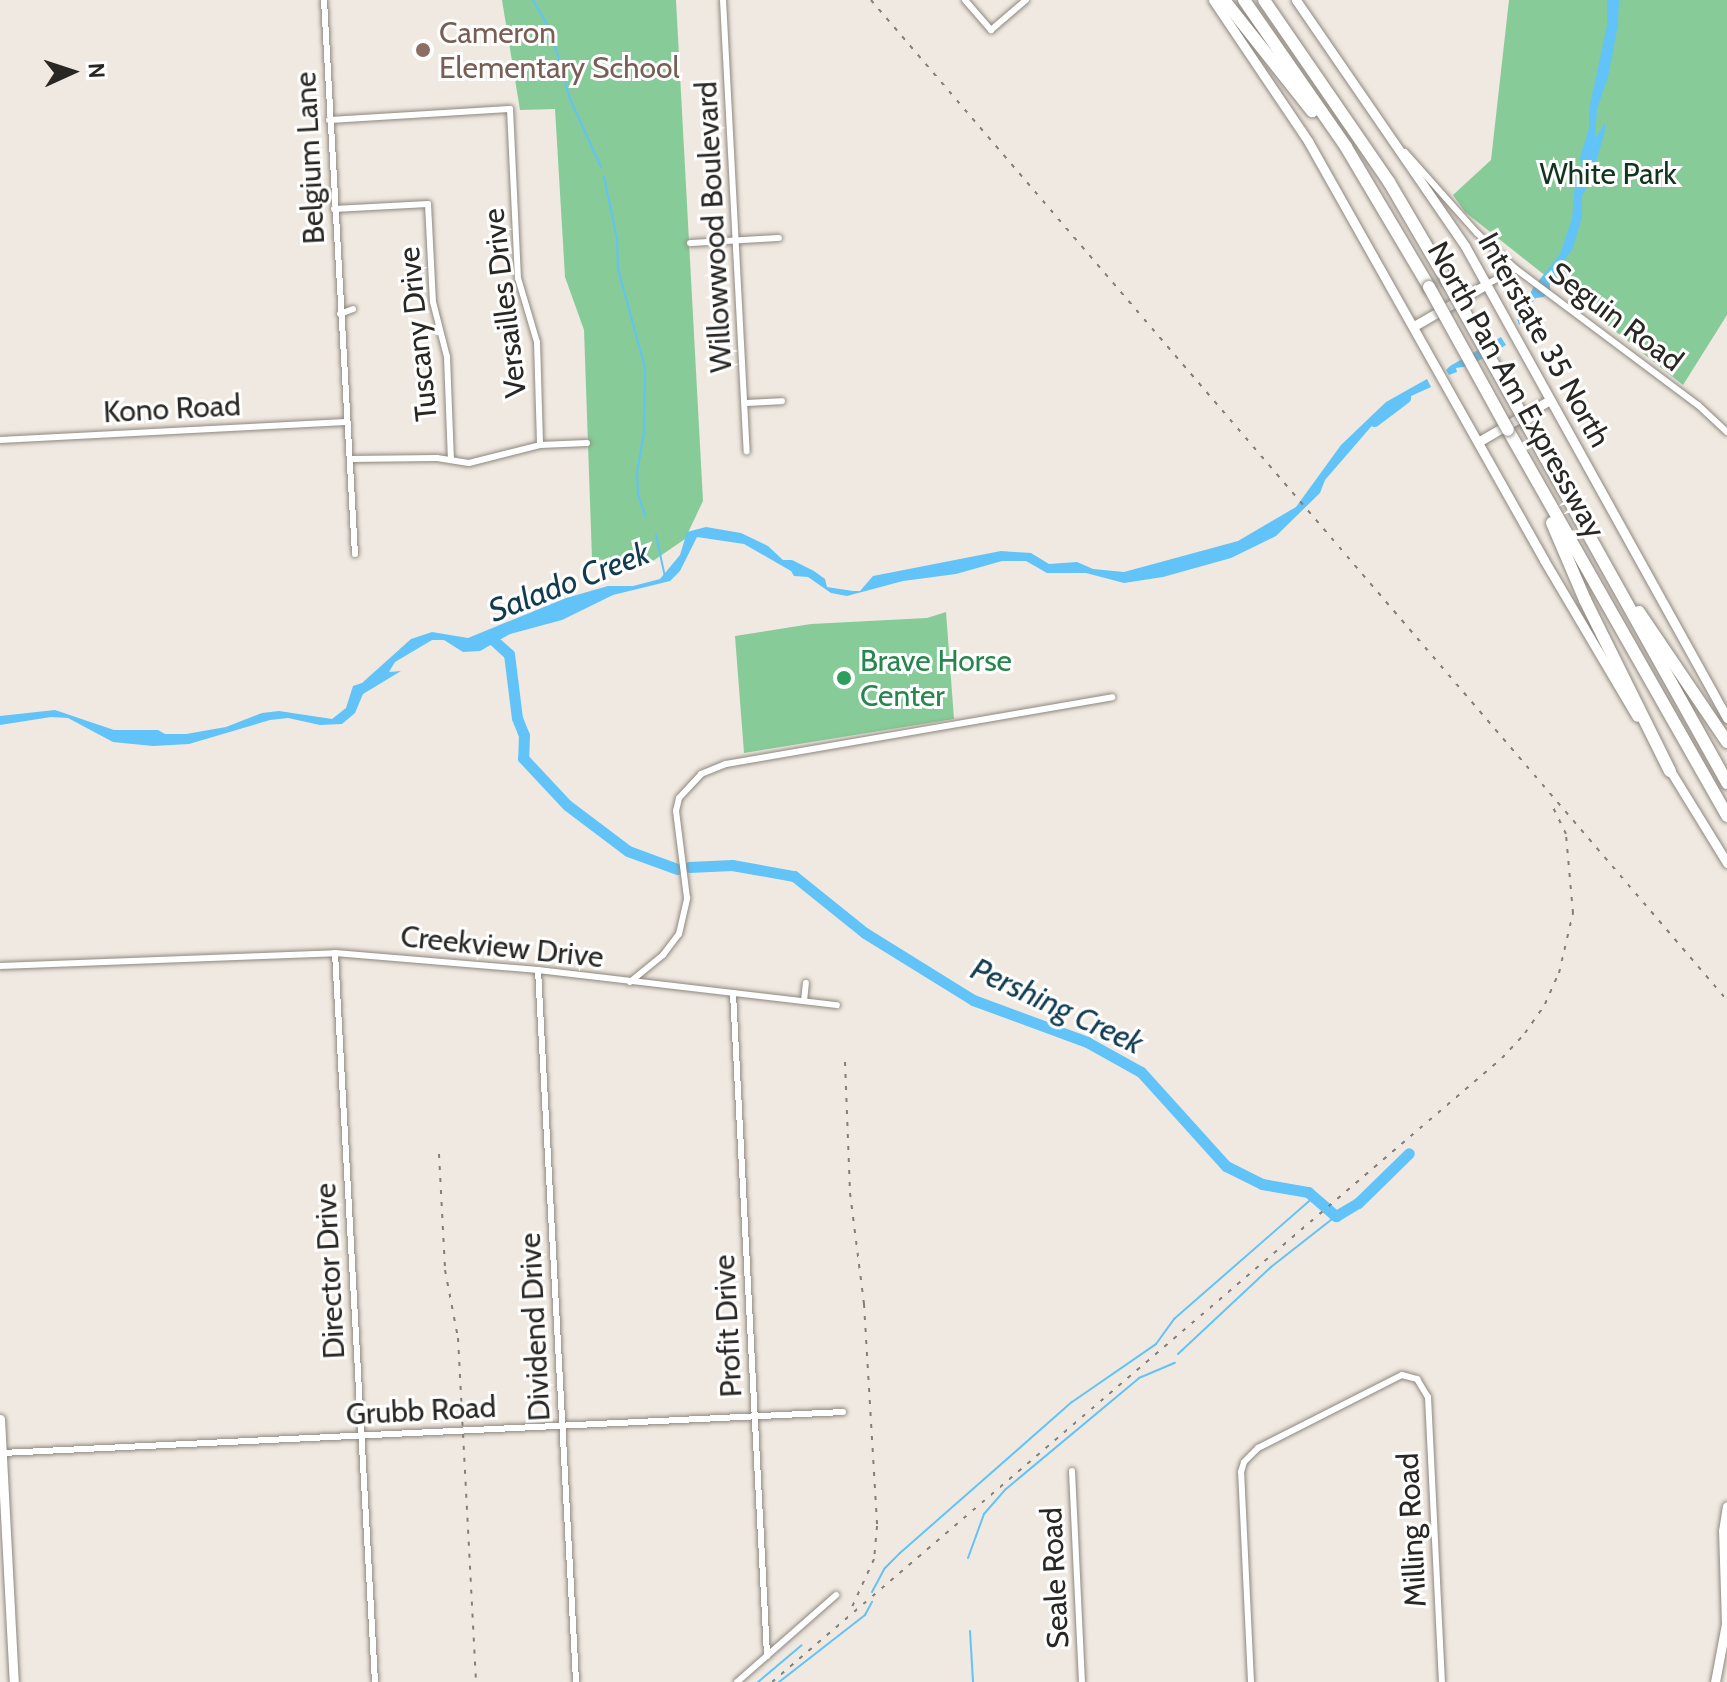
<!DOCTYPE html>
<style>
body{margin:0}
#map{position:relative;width:1727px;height:1682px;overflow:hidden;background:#f0e9e1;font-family:Cabin,sans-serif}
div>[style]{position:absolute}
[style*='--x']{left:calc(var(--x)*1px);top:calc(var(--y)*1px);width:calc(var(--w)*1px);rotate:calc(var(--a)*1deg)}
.green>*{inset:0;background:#87cb99}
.water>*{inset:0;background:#61c3f8}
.stream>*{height:2px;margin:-1px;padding:0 1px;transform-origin:1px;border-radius:1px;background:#61c3f8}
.river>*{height:11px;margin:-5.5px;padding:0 5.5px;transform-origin:5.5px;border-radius:5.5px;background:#61c3f8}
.roads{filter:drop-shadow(0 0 2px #8d877f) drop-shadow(0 0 2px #8d877f)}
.minor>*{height:6px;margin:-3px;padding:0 3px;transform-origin:3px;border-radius:3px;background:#fff}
.secondary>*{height:9px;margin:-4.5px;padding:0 4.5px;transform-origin:4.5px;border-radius:4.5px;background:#fff}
.motorway>*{height:12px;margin:-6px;padding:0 6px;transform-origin:6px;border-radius:6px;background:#fff}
.rail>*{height:2px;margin-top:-1px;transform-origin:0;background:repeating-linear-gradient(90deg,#827e78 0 4px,transparent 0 12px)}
.bridges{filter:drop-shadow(0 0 2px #8d877f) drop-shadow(0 0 2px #8d877f)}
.motorway-bridge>*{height:12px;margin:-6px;padding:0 6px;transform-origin:6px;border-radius:6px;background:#fff}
.dots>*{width:22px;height:22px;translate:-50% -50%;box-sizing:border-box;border:4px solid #fff;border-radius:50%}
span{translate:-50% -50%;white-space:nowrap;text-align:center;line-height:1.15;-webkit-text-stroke:6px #fff;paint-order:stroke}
.education-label{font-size:30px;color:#785e54}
.left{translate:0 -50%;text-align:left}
.street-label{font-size:30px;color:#292723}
.park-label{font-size:30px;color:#10341c}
.leisure-label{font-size:30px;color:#27864d}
.water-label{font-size:32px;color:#113b51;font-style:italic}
.north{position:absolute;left:32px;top:32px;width:80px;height:80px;-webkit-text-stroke:6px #fff;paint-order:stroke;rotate:87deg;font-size:22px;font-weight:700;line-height:32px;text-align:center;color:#292723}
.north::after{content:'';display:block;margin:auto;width:28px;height:36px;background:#292723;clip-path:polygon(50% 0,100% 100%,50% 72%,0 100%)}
</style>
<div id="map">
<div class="green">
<div style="clip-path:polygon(502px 0,676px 0,703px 501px,685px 539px,650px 563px,592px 559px,584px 330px,565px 277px,555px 109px,520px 110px)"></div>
<div style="clip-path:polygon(1509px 0,1727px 0,1727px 315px,1683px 385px,1465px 212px,1453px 195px,1491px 160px)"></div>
<div style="clip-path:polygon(946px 612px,954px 719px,744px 753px,735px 636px,811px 624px,927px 618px)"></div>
</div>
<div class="water">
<div style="clip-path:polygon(1607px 0,1619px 0,1618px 25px,1608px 77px,1597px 109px,1595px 139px,1605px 123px,1605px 131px,1594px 169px,1590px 169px,1581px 164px,1580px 157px,1589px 129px,1589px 110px,1607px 26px)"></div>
<div style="clip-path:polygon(1575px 182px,1585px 182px,1588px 186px,1582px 196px,1582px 216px,1573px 248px,1550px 282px,1550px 290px,1544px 297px,1536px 298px,1529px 306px,1533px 312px,1519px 325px,1517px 319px,1533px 288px,1560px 254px,1572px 219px)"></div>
<div style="clip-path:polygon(1501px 337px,1506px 345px,1469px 366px,1456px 368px,1457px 372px,1449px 375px,1446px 370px,1450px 366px)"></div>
<div style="clip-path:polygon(1427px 379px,1431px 387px,1389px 406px,1325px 480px,1320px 493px,1276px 536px,1231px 558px,1163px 577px,1124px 583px,1086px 573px,1047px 573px,1026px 561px,1002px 561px,956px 574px,903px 581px,847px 596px,831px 593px,808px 577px,794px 576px,791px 571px,744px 544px,697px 537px,680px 571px,670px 581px,613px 595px,562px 620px,510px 634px,480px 651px,463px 652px,444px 640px,432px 640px,395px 662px,389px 672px,401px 671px,363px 694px,355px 713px,342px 724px,320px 725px,288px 718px,270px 720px,189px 744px,153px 746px,113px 742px,68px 718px,51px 717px,0 725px,0 716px,55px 710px,114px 730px,158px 730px,165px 734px,186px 734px,226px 727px,262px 713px,279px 711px,332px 719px,346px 708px,353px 686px,362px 683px,411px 639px,432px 632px,468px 638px,566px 598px,608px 586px,633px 586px,660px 579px,680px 555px,687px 532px,706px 527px,741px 533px,768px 546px,783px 560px,792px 560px,814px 571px,825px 579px,827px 587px,853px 591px,860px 591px,873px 576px,1001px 551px,1031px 553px,1049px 564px,1077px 562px,1093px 569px,1124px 572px,1238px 541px,1296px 507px,1341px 445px,1386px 402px)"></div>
</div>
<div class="stream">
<div style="--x:533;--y:0;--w:36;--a:60"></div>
<div style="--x:551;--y:31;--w:71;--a:74.4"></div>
<div style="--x:570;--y:99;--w:75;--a:65.5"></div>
<div style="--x:604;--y:177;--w:63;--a:78.2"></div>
<div style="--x:617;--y:239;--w:30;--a:88"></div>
<div style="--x:618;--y:269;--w:103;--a:74.7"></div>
<div style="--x:645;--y:368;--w:64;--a:90.9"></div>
<div style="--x:644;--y:432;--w:42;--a:99.7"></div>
<div style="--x:637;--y:473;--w:21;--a:87"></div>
<div style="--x:638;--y:494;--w:23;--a:72"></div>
<div style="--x:656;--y:535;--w:43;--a:77.9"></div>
<div style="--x:1178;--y:1354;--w:127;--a:-43.1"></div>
<div style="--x:1271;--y:1267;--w:83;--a:-38.1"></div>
<div style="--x:968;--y:1558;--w:47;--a:-70"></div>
<div style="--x:984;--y:1514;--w:33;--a:-49"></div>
<div style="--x:1006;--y:1489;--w:173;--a:-39.8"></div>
<div style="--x:1139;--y:1378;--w:39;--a:-23"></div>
<div style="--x:872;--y:1592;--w:27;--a:-62"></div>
<div style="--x:885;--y:1568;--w:21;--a:-45"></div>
<div style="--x:900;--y:1553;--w:229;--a:-41.3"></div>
<div style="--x:1072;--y:1402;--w:102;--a:-34.6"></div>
<div style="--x:1156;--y:1344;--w:31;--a:-54"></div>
<div style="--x:1174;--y:1319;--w:187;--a:-41.1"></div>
<div style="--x:970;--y:1631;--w:51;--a:86.6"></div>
<div style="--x:758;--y:1682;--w:57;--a:-40.1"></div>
<div style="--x:779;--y:1682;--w:109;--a:-37.9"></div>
<div style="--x:865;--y:1615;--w:15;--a:-62"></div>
</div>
<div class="river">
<div style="--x:1374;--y:421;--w:39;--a:-37"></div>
<div style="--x:491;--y:638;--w:24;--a:42"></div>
<div style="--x:509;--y:654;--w:64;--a:82.9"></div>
<div style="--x:517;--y:718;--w:18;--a:68"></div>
<div style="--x:524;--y:735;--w:23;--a:92"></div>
<div style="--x:523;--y:758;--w:64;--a:46.9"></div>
<div style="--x:567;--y:805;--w:76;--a:37"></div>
<div style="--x:628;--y:851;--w:52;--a:20.2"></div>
<div style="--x:689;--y:867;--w:43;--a:-2.7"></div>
<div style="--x:732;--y:865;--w:63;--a:10.1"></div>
<div style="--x:794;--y:876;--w:91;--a:38.8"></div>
<div style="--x:865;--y:933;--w:127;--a:31.8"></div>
<div style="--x:973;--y:1000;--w:121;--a:20.2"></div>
<div style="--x:1087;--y:1042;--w:62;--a:29.1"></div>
<div style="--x:1141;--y:1072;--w:127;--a:47.9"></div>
<div style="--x:1226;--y:1166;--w:40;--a:26.6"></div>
<div style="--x:1262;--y:1184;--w:47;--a:9.9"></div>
<div style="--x:1308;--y:1192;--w:37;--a:41"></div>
<div style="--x:1336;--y:1216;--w:26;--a:-31"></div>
<div style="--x:1358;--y:1203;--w:71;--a:-44.4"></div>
</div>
<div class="roads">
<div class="minor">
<div style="--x:324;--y:0;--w:555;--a:86.8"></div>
<div style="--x:723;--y:0;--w:452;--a:87"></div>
<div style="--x:965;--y:0;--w:40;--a:49"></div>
<div style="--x:991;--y:30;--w:46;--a:-40.6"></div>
<div style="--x:329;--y:120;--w:181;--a:-3.5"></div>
<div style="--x:510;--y:109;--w:169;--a:87.3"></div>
<div style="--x:518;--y:278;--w:67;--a:73.5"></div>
<div style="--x:537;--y:342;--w:103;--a:88.3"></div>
<div style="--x:1405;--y:152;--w:108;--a:48.4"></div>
<div style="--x:1477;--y:233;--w:53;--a:42.7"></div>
<div style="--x:1516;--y:269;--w:227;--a:36.8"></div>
<div style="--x:1698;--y:405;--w:40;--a:43"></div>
<div style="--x:334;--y:209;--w:94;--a:-3"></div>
<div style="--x:428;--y:204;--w:98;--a:87.1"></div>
<div style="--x:433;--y:302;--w:57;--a:75.7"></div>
<div style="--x:447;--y:357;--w:103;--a:87.8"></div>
<div style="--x:690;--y:243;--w:89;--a:-3.2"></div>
<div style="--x:1487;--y:284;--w:33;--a:-27"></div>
<div style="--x:340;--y:314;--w:14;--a:-21"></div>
<div style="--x:745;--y:403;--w:37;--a:-3"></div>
<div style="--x:0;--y:440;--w:346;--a:-3"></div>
<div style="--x:350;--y:459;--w:87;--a:-0.7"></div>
<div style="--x:437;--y:458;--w:32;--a:9"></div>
<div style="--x:469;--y:463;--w:73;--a:-14.2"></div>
<div style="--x:540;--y:445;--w:47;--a:-2.4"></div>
<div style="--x:335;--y:953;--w:730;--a:86.86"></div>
<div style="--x:0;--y:966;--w:335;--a:-2.2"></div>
<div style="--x:335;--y:953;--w:204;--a:4.8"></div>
<div style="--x:538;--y:970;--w:301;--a:6.7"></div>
<div style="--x:538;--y:970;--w:713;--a:86.94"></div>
<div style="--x:630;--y:982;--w:43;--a:-39.3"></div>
<div style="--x:663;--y:955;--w:26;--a:-53"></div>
<div style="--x:679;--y:934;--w:37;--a:-77"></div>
<div style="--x:687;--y:898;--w:88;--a:-97.2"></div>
<div style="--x:676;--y:811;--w:13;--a:-77"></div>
<div style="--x:679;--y:798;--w:33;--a:-47"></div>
<div style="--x:701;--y:774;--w:27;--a:-22"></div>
<div style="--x:726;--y:764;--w:392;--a:-9.8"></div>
<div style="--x:733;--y:993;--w:664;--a:87.06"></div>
<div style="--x:804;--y:1001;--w:18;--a:-84"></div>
<div style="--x:2;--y:1453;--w:842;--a:-2.79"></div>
<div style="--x:1072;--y:1471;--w:211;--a:87.3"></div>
<div style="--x:737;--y:1682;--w:132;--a:-41.3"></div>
<div style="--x:1251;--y:1682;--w:210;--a:-92.7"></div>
<div style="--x:1241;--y:1472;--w:10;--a:-73"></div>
<div style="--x:1244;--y:1462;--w:20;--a:-45"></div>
<div style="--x:1258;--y:1448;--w:161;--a:-26.9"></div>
<div style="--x:1402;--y:1375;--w:16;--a:15"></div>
<div style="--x:1417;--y:1379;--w:21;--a:59"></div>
<div style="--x:1428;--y:1397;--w:285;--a:87.2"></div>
</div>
<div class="secondary">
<div style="--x:1213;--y:0;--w:170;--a:56"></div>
<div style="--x:1308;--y:141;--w:481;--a:60.6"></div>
<div style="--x:1544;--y:560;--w:182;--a:59.4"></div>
<div style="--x:1296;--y:0;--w:298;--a:55.5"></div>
<div style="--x:1465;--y:246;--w:540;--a:60.97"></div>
<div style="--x:1414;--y:326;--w:84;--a:-29.9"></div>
<div style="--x:1478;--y:442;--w:83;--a:-30.3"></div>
<div style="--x:1668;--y:767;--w:113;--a:58.4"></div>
<div style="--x:0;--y:1419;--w:263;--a:87"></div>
<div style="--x:1715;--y:1682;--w:59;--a:-79.3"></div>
<div style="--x:1726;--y:1624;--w:93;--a:-91.8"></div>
<div style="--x:1723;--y:1531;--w:25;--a:-81"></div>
</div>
<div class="motorway">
<div style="--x:1224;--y:0;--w:142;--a:51.6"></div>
<div style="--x:1244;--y:0;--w:179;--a:55.2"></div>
<div style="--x:1346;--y:147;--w:163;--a:59.3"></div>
<div style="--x:1264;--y:0;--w:221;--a:55.5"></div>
<div style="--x:1389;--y:182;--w:113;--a:59.6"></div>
<div style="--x:1525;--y:421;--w:415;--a:60.8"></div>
<div style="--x:1508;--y:430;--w:444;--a:60.4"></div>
<div style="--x:1552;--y:523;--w:84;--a:66.8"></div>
<div style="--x:1585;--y:600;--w:191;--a:63.6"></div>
<div style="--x:1639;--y:612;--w:157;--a:55.9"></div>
</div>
</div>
<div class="rail">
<div style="--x:871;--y:0;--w:1316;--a:49.44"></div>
<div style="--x:845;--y:1062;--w:131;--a:87.8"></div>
<div style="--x:850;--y:1193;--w:112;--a:82.8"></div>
<div style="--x:864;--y:1304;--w:222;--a:86.6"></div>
<div style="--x:877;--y:1526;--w:33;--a:95"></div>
<div style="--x:874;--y:1559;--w:53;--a:114.6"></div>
<div style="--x:439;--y:1154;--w:116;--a:87"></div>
<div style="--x:445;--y:1270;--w:69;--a:79.2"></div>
<div style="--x:458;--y:1338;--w:344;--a:87"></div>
<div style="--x:772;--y:1682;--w:960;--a:-40.52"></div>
<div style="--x:1502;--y:1058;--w:34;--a:-47"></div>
<div style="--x:1525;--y:1033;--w:35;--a:-55"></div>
<div style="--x:1545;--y:1004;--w:34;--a:-66"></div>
<div style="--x:1559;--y:973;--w:62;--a:-76.9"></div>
<div style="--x:1573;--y:913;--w:79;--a:-95.1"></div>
<div style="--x:1566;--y:834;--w:32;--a:-116"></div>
</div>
<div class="bridges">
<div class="motorway-bridge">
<div style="--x:1446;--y:279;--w:162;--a:60.9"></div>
<div style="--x:1429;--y:287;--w:163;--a:61.1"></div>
</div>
</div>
<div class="dots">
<div style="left:423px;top:50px;background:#8d6e63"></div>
<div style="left:844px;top:678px;background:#2e9e5b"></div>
</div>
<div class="education-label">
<span class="left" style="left:439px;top:50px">Cameron<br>Elementary School</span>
</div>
<div class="street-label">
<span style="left:310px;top:158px;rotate:-93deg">Belgium Lane</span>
<span style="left:714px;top:227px;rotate:-93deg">Willowwood Boulevard</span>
<span style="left:505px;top:303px;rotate:-97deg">Versailles Drive</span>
<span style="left:1616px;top:317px;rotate:37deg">Seguin Road</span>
<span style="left:418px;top:334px;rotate:-96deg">Tuscany Drive</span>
<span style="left:1544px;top:340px;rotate:61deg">Interstate 35 North</span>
<span style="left:1516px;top:390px;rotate:61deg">North Pan Am Expressway</span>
<span style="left:172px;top:409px;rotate:-3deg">Kono Road</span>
<span style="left:502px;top:947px;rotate:6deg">Creekview Drive</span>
<span style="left:330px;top:1271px;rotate:-93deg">Director Drive</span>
<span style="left:728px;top:1326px;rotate:-93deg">Profit Drive</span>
<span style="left:535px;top:1327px;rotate:-93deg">Dividend Drive</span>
<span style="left:421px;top:1411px;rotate:-3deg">Grubb Road</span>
<span style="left:1412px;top:1530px;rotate:-93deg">Milling Road</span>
<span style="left:1055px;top:1578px;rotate:-93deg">Seale Road</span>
</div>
<div class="park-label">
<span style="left:1608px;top:174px">White Park</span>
</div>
<div class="leisure-label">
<span class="left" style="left:860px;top:678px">Brave Horse<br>Center</span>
</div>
<div class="water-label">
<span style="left:569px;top:582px;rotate:-21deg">Salado Creek</span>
<span style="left:1057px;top:1006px;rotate:25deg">Pershing Creek</span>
</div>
<div class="north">N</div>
</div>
